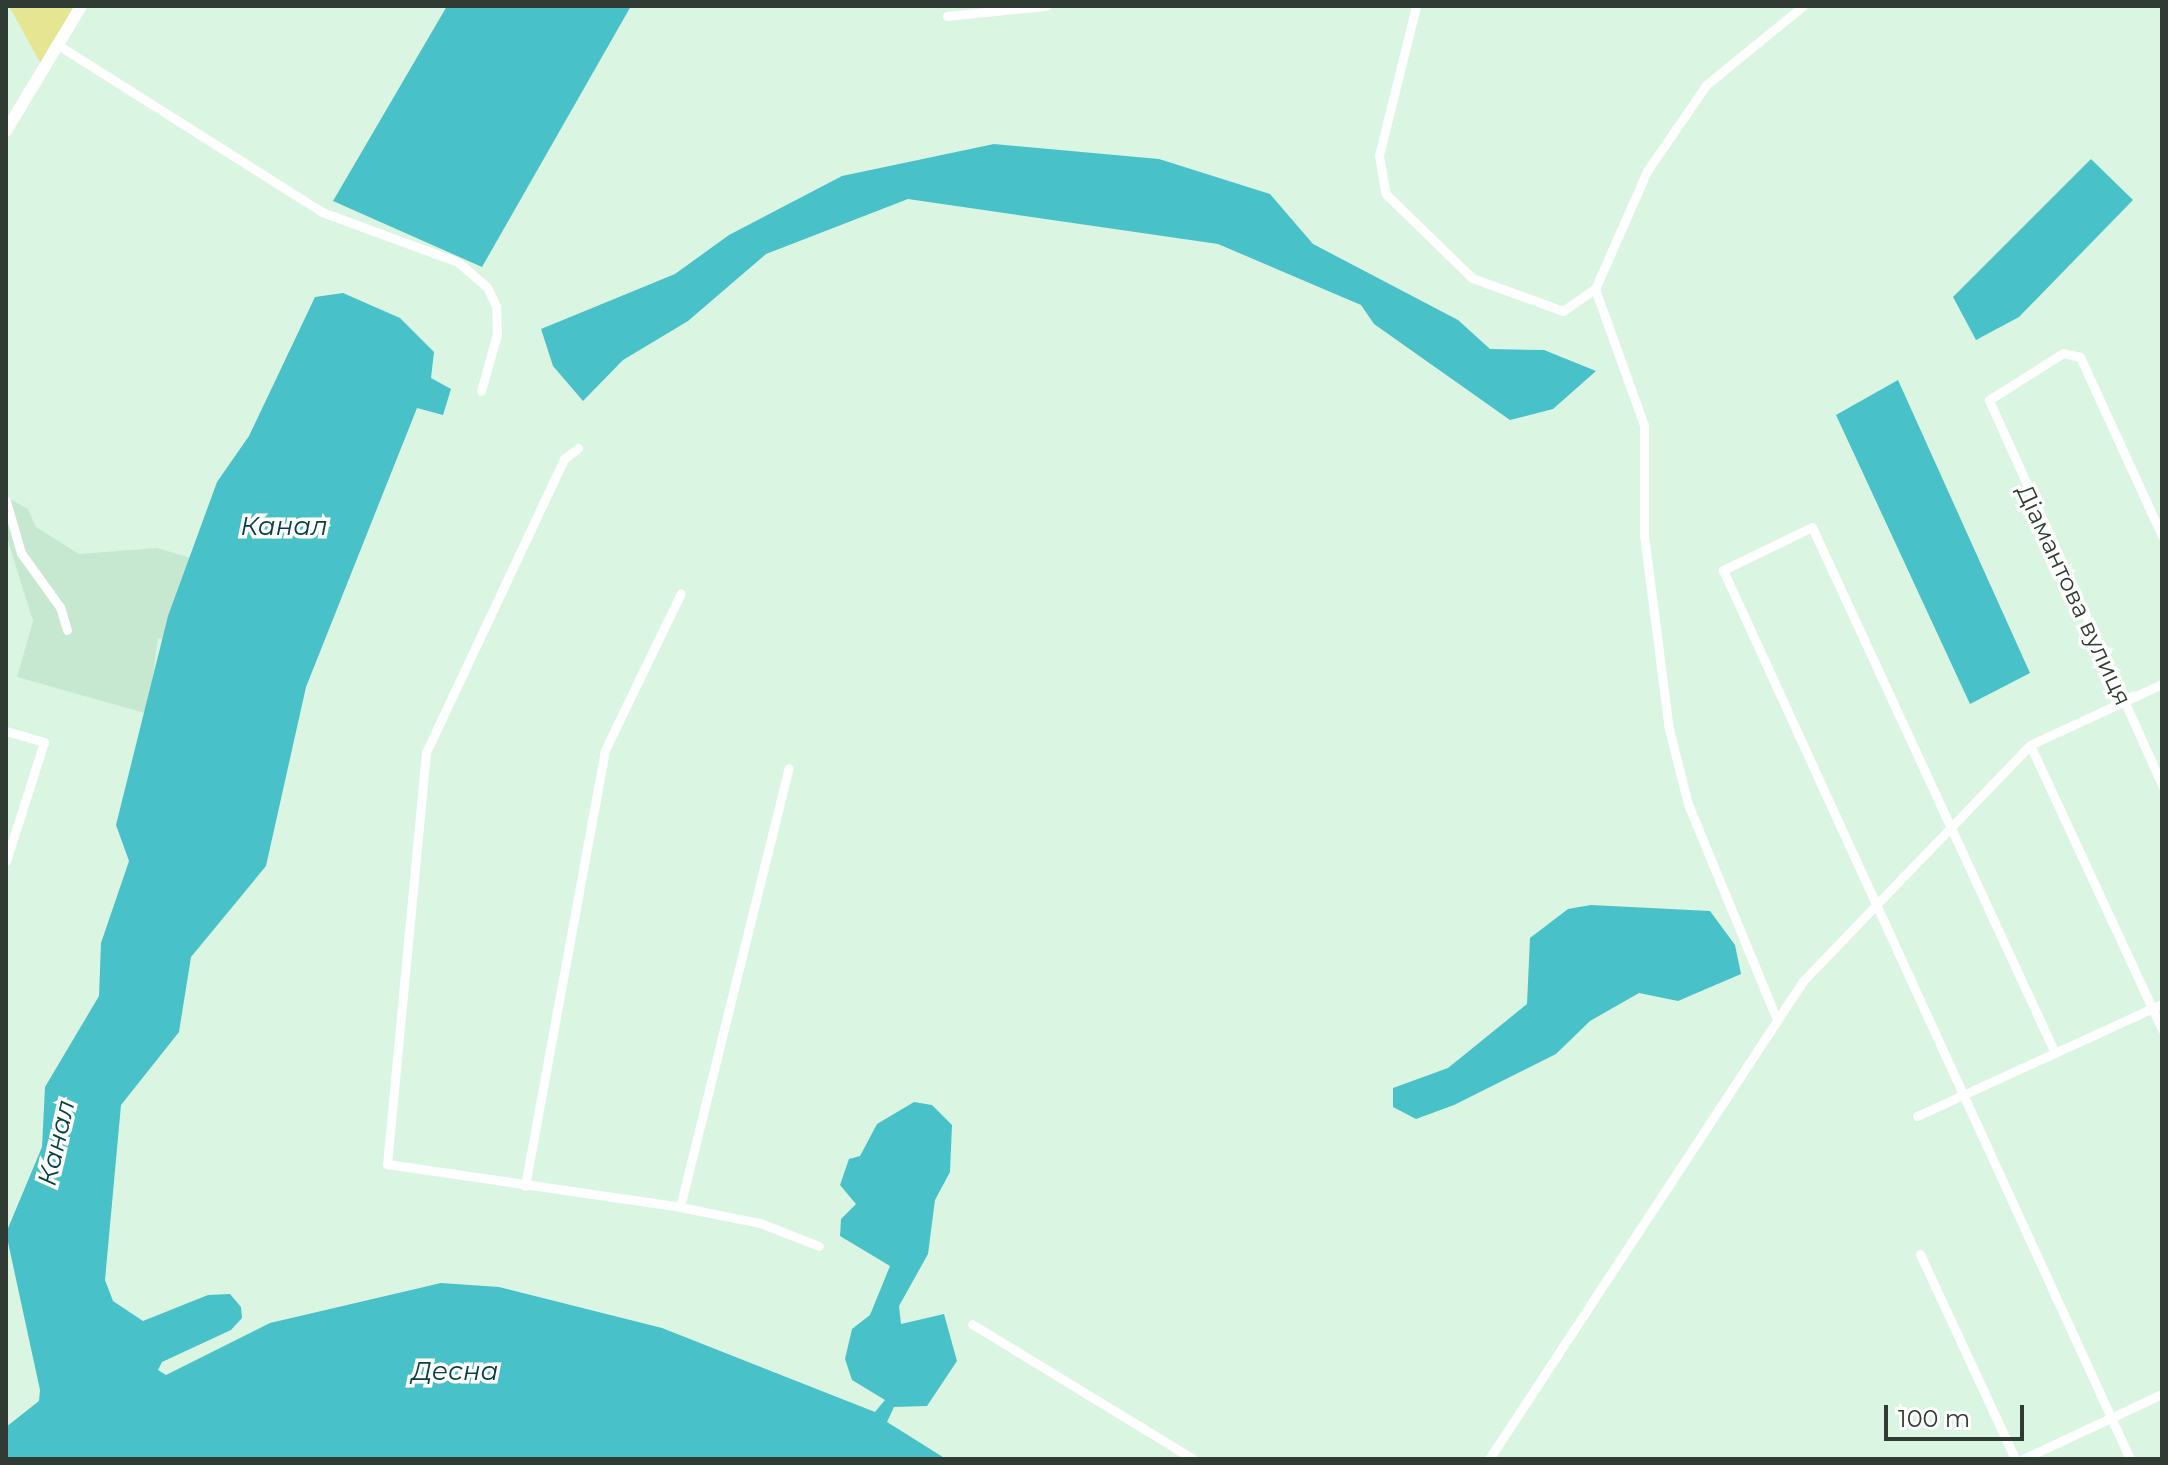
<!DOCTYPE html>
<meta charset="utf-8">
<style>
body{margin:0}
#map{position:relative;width:2168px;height:1465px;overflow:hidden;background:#daf6e2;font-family:Montserrat,sans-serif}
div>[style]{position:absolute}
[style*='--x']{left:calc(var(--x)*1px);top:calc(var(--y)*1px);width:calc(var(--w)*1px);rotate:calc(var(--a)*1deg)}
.built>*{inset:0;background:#c7e8d0}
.green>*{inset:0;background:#e6e591}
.water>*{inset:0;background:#49c1c8}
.street>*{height:9px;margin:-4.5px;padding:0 4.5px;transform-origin:4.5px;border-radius:4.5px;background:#fff}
.secondary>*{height:12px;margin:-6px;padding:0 6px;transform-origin:6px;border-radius:6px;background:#fff}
span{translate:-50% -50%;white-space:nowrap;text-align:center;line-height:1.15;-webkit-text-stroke:7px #fff;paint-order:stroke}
.street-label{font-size:24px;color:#303b33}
.water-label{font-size:26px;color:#074043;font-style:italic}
.frame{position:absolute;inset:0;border:8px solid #303b33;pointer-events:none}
.scale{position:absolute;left:1884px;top:1405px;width:140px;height:36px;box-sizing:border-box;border:4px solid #303b33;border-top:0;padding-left:10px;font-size:24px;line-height:28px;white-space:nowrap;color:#303b33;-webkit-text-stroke:6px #fff;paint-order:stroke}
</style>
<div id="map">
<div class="built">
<div style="clip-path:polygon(12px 500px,28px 509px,36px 527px,79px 554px,157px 548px,244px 573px,221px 657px,158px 638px,148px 714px,17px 677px,33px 621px,6px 535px,6px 501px)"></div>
</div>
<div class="green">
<div style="clip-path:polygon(9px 6px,77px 6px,42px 66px)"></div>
</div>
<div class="water">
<div style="clip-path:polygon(447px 6px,631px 6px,482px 267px,333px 201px)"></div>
<div style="clip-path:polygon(994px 144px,1159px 159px,1270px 194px,1313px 244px,1458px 320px,1490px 349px,1544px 350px,1596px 371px,1553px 409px,1510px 420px,1374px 324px,1361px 305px,1218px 244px,908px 199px,766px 254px,688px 321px,623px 360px,583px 401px,553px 366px,541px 329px,675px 274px,729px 235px,842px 176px)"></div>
<div style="clip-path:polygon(2091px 159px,2133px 200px,2019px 317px,1976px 340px,1953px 297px)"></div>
<div style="clip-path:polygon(343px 293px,400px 318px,434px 352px,431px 378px,451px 389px,443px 415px,417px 408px,306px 687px,266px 866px,191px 957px,179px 1032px,121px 1105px,105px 1280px,113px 1301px,143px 1321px,208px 1295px,230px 1294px,241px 1307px,242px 1318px,231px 1330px,162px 1362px,158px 1370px,166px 1375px,270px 1323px,441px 1283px,499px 1287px,662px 1328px,875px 1412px,885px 1400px,852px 1380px,845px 1359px,852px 1329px,870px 1315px,890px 1266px,840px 1236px,841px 1219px,856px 1204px,840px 1185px,849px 1159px,860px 1156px,877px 1124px,914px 1102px,932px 1105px,952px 1125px,950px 1172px,935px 1200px,928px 1254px,899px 1306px,901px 1324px,944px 1314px,957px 1361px,927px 1406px,894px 1407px,887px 1422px,946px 1459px,6px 1459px,6px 1427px,39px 1401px,40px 1390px,6px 1233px,42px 1147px,45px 1087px,99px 996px,101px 943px,129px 861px,116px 825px,168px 616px,217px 482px,249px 436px,315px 297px)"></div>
<div style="clip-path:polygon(1898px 380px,2030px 673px,1970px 704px,1836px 415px)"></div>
<div style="clip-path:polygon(1591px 905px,1710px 911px,1735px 945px,1741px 974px,1678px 1001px,1639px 993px,1590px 1021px,1556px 1054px,1454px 1105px,1416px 1119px,1393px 1107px,1393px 1088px,1448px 1068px,1527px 1004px,1530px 938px,1568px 909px)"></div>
</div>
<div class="street">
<div style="--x:1416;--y:6;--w:154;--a:103.9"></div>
<div style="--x:1379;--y:156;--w:39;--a:80"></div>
<div style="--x:1386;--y:194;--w:120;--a:44.3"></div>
<div style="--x:1472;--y:278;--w:97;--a:19.9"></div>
<div style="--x:1563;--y:311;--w:39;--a:-35"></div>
<div style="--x:1595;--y:289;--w:129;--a:-66.2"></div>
<div style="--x:1647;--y:171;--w:104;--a:-55.5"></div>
<div style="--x:1706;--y:85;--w:125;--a:-39.2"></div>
<div style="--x:947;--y:16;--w:100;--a:-5.8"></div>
<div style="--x:58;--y:45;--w:312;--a:32.3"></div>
<div style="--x:322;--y:212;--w:145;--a:20.2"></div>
<div style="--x:458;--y:262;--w:38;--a:41"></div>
<div style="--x:487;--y:287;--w:21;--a:65"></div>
<div style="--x:496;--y:306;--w:28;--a:88"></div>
<div style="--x:497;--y:334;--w:59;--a:105.7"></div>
<div style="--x:1595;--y:289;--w:145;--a:70.2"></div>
<div style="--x:1644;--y:425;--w:110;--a:90"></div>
<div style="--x:1644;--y:535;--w:196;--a:82.7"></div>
<div style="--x:1669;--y:729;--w:77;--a:75.8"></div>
<div style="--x:1688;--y:804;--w:228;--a:67.6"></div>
<div style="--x:578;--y:448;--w:18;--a:142"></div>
<div style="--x:564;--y:459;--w:324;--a:115.2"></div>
<div style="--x:426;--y:752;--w:414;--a:95.4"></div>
<div style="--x:387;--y:1164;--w:296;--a:8.3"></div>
<div style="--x:680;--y:1207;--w:82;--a:11.3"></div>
<div style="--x:760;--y:1223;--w:63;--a:21.3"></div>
<div style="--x:6;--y:501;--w:54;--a:73.9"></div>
<div style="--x:21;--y:553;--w:67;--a:54.2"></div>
<div style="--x:60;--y:607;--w:24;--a:73"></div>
<div style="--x:2162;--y:536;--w:197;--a:-114.6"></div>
<div style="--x:2080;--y:357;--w:17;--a:-167"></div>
<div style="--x:2063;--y:353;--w:88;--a:147.6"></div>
<div style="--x:1989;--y:400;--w:422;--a:65.8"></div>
<div style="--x:6;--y:731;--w:40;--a:16"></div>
<div style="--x:44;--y:742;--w:125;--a:107.7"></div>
<div style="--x:2030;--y:745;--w:313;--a:65.1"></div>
<div style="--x:2055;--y:1053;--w:579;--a:-114.8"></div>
<div style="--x:1812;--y:527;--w:99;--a:154.2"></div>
<div style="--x:1723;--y:570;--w:978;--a:65.4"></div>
<div style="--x:1917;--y:1116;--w:269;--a:-24.6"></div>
<div style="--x:525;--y:1186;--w:443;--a:-79.6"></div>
<div style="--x:605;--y:750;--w:174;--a:-64.2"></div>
<div style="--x:680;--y:1207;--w:452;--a:-76.1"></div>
<div style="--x:1920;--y:1254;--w:226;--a:65.1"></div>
<div style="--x:972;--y:1324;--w:259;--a:31.4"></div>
<div style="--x:1489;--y:1459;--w:572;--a:-56.7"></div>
<div style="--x:1803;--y:981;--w:327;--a:-46.1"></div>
<div style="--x:2030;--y:745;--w:145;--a:-24.8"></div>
<div style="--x:2023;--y:1459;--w:153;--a:-25.1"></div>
</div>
<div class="secondary">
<div style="--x:6;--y:131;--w:146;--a:-59"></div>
</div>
<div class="street-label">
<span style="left:2074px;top:595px;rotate:65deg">Діамантова вулиця</span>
</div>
<div class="water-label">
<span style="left:284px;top:527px">Канал</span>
<span style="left:57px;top:1143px;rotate:-77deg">Канал</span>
<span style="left:455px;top:1372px">Десна</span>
</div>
<div class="frame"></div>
<div class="scale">100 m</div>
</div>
